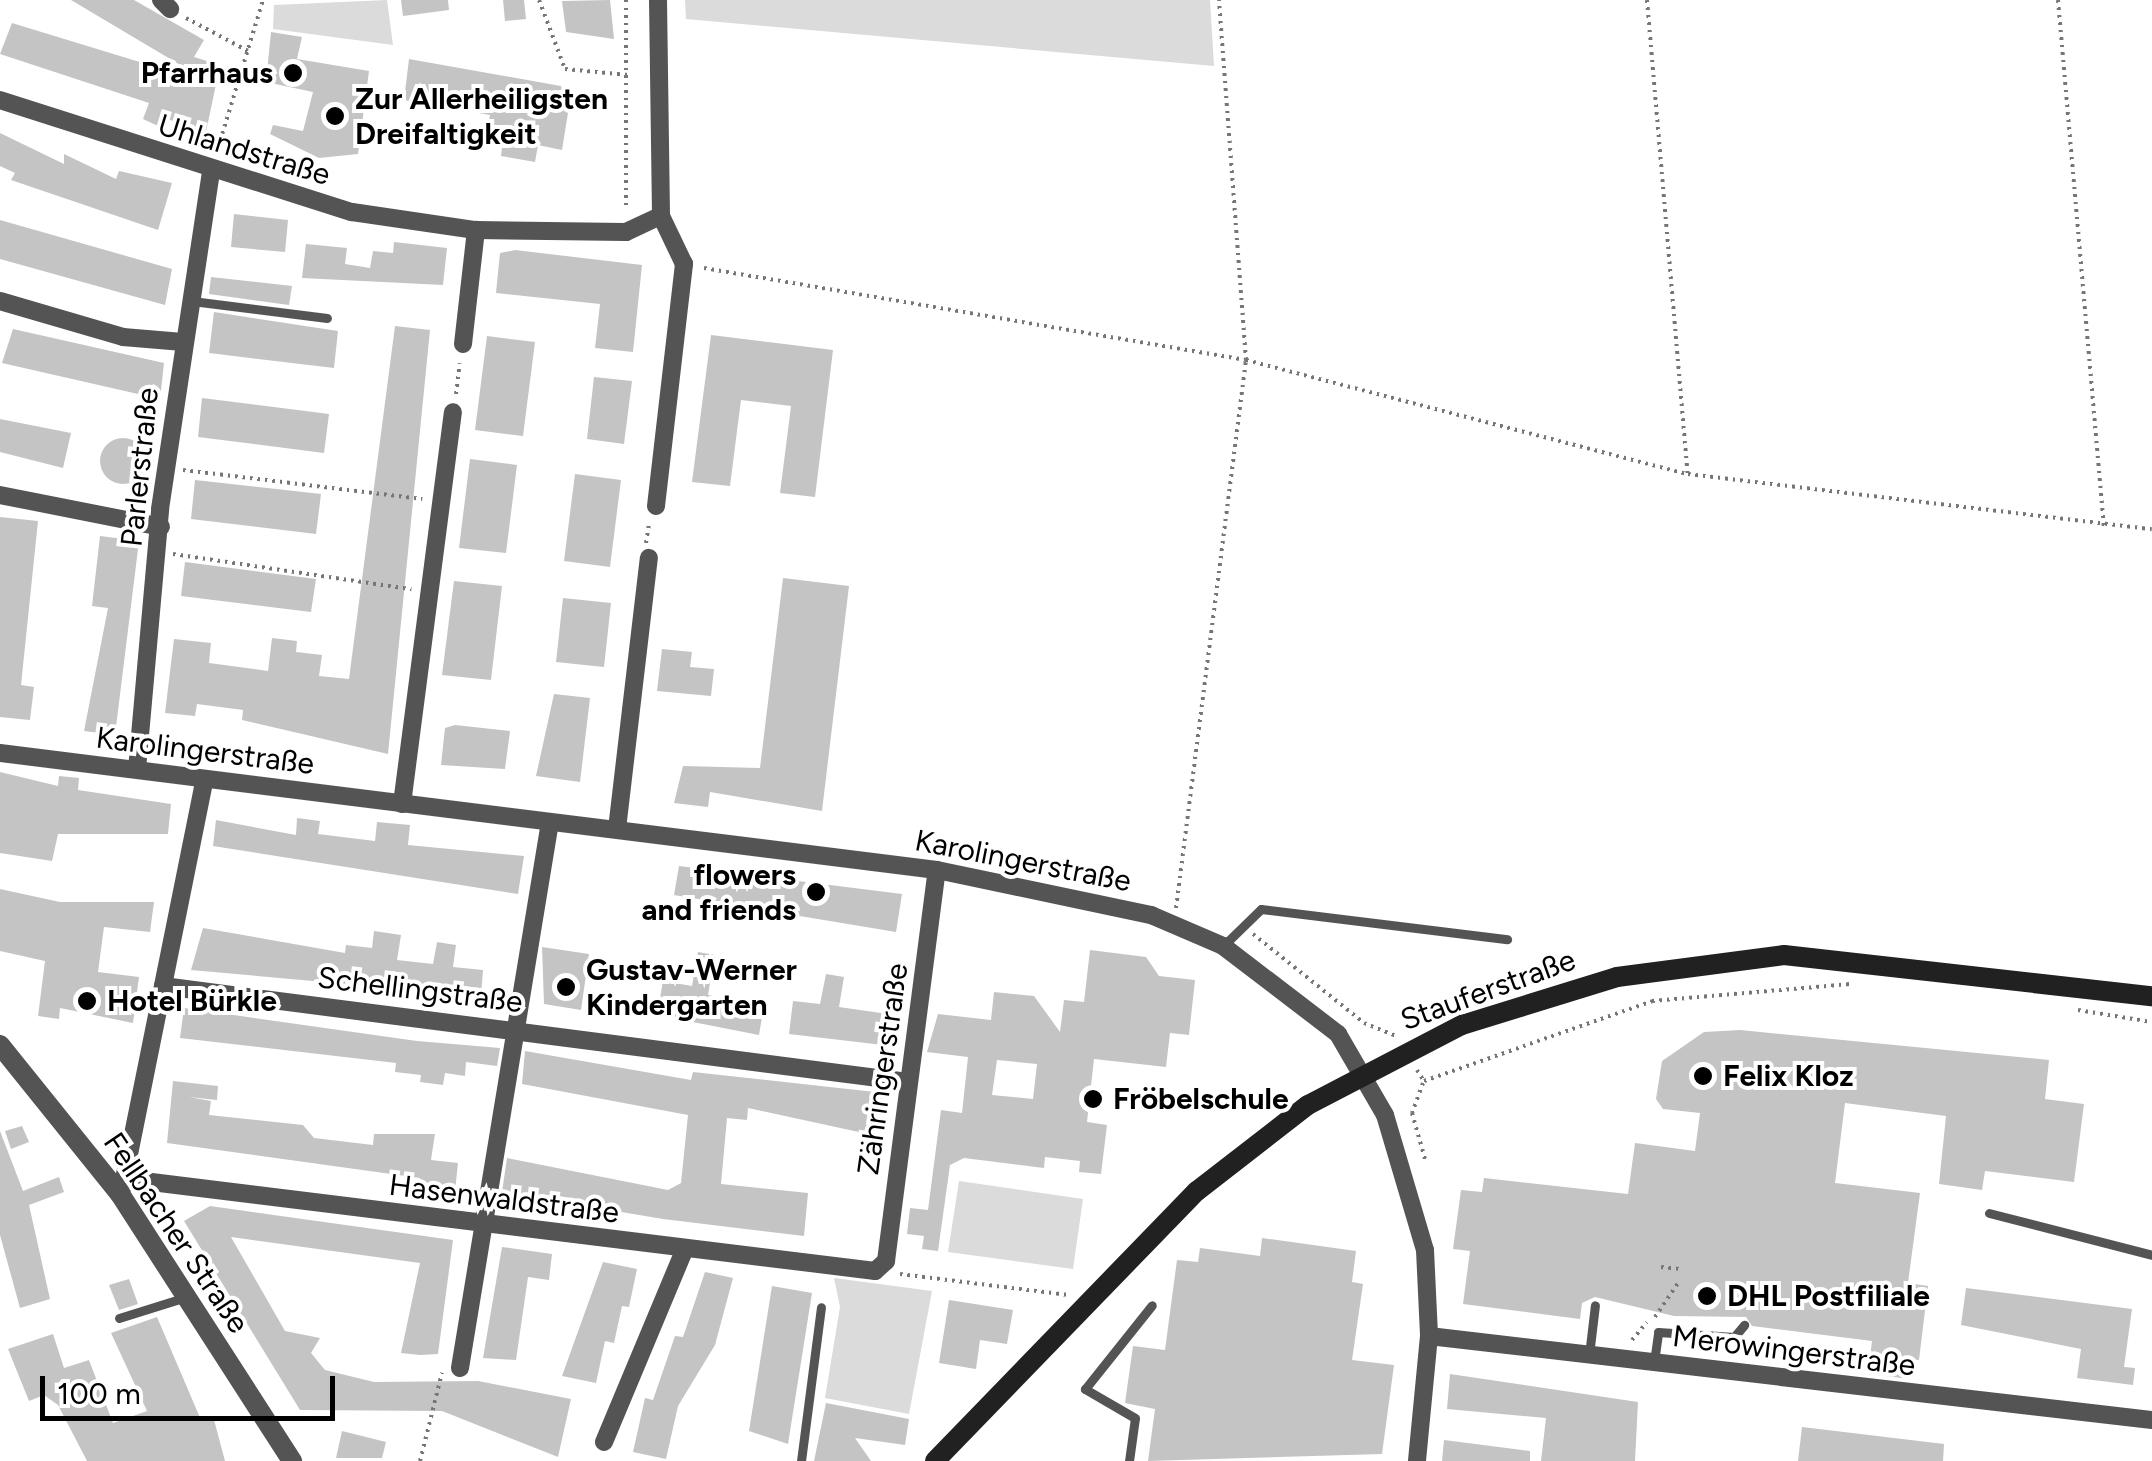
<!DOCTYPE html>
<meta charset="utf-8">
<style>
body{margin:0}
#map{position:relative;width:2152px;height:1461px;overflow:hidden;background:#fff;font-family:Figtree,sans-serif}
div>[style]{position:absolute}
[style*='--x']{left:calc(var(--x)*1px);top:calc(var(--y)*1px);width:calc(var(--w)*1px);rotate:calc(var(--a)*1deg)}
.green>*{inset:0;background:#dbdbdb}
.building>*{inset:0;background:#c4c4c4}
.round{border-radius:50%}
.path>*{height:4px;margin-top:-2px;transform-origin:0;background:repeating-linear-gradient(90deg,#767676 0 2.5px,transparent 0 7.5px)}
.service>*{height:9px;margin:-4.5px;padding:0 4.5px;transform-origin:4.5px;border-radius:4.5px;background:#545454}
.minor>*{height:18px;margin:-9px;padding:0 9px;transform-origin:9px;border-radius:9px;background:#545454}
.tertiary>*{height:20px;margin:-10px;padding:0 10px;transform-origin:10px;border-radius:10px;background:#545454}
.secondary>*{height:20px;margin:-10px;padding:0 10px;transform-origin:10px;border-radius:10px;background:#212121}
.dots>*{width:28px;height:28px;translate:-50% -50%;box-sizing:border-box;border:5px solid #fff;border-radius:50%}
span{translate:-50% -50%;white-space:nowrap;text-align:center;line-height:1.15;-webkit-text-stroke:8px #fff;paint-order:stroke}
.poi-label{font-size:30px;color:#000;font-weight:700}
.right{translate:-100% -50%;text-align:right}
.left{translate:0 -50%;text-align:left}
.street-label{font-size:30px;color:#000}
.scale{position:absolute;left:40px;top:1376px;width:295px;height:45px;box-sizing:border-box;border:5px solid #000;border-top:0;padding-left:12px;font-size:30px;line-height:35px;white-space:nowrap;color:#000;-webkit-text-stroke:8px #fff;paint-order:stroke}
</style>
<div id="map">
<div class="green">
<div style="clip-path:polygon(387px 0,393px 45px,273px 29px,274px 5px)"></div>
<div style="clip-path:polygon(685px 0,1210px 0,1214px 66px,686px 19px)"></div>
<div style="clip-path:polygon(959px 1181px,1083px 1199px,1073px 1269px,948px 1252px)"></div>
<div style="clip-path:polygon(834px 1278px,932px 1291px,909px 1414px,825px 1398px,840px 1307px)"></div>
</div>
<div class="building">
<div style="clip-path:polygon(71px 0,134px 0,204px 40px,194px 57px,220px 65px,206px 132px,161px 117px,158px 126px,143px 119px,149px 103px,0 54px,12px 23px,179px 74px,182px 66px)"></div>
<div style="clip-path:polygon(401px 0,448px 0,449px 10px,403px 16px)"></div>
<div style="clip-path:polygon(503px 0,524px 0,526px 19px,505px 21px)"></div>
<div style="clip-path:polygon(610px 0,614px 39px,566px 32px,562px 1px)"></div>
<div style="clip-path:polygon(271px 32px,302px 37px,297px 59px,369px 71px,358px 154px,319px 158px,270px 134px,273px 125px,303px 131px,313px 92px,266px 82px)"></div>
<div style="clip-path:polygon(409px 59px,572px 88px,562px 150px,538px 145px,535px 162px,501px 156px,504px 132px,487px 130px,490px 115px,404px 100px)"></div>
<div style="clip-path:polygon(0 133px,64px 164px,64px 154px,116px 179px,119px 171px,172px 183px,158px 230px,11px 180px,15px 173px,0 166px)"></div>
<div style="clip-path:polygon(234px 214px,288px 220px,285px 252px,231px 247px)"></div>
<div style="clip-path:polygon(0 220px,172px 269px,165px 305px,0 259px)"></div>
<div style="clip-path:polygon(394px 242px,447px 248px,443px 285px,302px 278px,306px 244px,347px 248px,345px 264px,370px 268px,373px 251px,393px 253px)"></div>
<div style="clip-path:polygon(515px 250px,642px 265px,633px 352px,595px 348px,600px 304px,496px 293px,500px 253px)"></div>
<div style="clip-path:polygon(211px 277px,292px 286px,289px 305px,209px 294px)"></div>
<div style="clip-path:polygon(214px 312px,338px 331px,334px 368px,209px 353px)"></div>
<div style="clip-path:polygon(395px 326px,430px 330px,388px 754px,242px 720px,243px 710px,197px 704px,195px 716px,165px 713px,174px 639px,211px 643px,209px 663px,268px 671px,272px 638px,297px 641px,296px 652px,322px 655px,319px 676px,349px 679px)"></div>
<div style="clip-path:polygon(13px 329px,164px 363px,160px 399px,2px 363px)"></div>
<div style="clip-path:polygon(711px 335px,833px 350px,815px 497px,780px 493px,791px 406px,741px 400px,730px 486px,692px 482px)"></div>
<div style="clip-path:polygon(487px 336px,535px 342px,523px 436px,475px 430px)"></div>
<div style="clip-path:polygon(594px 377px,632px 381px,624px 444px,587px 439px)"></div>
<div style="clip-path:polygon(202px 398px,329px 414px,324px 453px,198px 437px)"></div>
<div style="clip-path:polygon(0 419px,71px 433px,63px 468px,0 452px)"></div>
<div class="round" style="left:100px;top:438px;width:46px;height:46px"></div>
<div style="clip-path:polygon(470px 459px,517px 465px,506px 553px,459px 548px)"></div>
<div style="clip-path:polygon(575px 474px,621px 480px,610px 567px,564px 561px)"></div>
<div style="clip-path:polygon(195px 480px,321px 494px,316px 534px,191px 519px)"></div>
<div style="clip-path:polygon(0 517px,38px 521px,21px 685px,34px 687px,30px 720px,0 717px)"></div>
<div style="clip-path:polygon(100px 536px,139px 541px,115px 735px,84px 731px,108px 608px,92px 606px)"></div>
<div style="clip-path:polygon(185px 562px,316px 579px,311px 612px,181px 596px)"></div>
<div style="clip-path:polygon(783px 578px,849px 586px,822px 811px,710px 792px,708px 807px,674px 803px,683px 766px,760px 768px)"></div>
<div style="clip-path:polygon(454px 581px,502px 586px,491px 680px,442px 675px)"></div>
<div style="clip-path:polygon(563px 598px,611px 603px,604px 667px,556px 662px)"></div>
<div style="clip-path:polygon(662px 649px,692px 652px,690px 667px,714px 669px,711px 696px,657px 691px)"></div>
<div style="clip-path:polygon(554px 694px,590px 698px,580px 782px,536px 776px)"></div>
<div style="clip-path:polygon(455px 725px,510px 731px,505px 769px,441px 765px,445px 728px)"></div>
<div style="clip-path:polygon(0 772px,58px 786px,59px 776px,79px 778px,78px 790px,171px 804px,168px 834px,58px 834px,52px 861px,0 853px)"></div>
<div style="clip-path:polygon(297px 818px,320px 821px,318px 834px,375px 841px,377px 822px,410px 825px,408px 845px,524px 856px,518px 894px,213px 846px,216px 820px,296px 835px)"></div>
<div style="clip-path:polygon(679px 866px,902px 894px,896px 932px,674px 895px)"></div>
<div style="clip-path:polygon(0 889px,60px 902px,154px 902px,150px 932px,104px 927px,98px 972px,139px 977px,133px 1023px,60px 1008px,59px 1019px,38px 1016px,45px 961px,0 951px)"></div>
<div style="clip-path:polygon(203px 928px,345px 953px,346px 945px,372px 948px,374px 931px,401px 935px,397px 960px,433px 964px,437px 942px,456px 945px,453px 967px,483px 970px,481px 996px,191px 970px)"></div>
<div style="clip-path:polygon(542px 947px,589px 954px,581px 1010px,544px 1004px)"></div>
<div style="clip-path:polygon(evenodd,1090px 950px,1146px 957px,1159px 976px,1195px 980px,1189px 1035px,1170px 1033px,1166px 1067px,1094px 1059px,1087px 1122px,1107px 1125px,1101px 1174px,1079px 1172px,1080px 1161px,1045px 1157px,1044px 1168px,964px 1158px,950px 1165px,938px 1251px,922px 1249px,924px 1236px,907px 1234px,910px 1208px,928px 1210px,941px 1110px,962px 1113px,968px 1057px,927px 1052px,938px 1014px,991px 1020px,994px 992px,1034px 996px,1060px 1032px,1064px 1000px,1084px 1002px,1090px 950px,997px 1060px,1037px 1064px,1033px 1099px,992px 1095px,997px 1060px)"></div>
<div style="clip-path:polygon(698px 952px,715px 955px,708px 995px,764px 1005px,759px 1035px,657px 1015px,663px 981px,692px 986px)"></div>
<div style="clip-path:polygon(826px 974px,844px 977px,839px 1007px,888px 1014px,883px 1045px,789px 1034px,793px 1001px,820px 1004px)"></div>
<div style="clip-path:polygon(184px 1008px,417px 1041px,500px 1048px,497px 1066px,466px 1062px,465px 1076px,445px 1073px,443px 1085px,420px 1082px,421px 1075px,395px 1072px,396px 1063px,180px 1038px)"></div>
<div style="clip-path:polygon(1740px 1030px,2049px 1060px,2045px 1099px,2084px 1104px,2074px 1182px,1985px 1171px,1982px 1190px,1939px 1184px,1946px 1116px,1845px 1103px,1835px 1183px,1920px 1193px,1908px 1283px,1928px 1286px,1919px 1360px,1905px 1359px,1902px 1378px,1868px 1374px,1872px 1341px,1752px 1326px,1746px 1317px,1674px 1316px,1595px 1297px,1582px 1303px,1580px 1319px,1463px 1304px,1470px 1251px,1453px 1249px,1461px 1190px,1482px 1192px,1484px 1178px,1628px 1194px,1635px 1143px,1695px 1151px,1700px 1113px,1663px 1109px,1656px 1099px,1662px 1061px,1704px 1032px)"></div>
<div style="clip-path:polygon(525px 1051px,691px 1080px,693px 1072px,884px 1093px,882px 1111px,872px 1110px,868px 1134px,748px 1108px,747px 1120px,727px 1118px,721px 1184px,808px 1193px,804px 1236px,663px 1219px,502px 1192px,507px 1158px,668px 1190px,681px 1183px,688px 1115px,522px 1084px)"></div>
<div style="clip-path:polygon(173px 1081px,218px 1086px,217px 1100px,189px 1097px,211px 1101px,209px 1115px,303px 1125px,314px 1138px,373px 1145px,374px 1134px,435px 1134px,431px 1160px,458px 1163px,455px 1191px,419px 1186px,420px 1178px,167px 1143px)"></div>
<div style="clip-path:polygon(22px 1126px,29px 1142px,11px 1149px,5px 1131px)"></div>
<div style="clip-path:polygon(0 1131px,23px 1191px,59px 1177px,64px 1192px,29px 1205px,50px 1299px,20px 1308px,0 1235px)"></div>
<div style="clip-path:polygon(210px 1206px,453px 1240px,438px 1354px,420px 1355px,401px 1353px,420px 1263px,231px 1237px,285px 1331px,320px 1338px,311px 1353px,325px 1370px,374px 1382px,478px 1381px,571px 1399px,558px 1457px,442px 1411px,300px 1410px,184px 1221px)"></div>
<div style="clip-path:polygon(1262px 1238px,1356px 1251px,1352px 1282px,1363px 1284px,1352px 1360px,1394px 1365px,1382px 1454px,1148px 1461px,1155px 1409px,1125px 1403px,1133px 1346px,1165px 1350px,1177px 1260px,1198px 1262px,1200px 1248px,1260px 1256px)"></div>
<div style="clip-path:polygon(502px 1247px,552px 1254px,549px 1280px,528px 1277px,516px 1360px,483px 1358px)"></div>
<div style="clip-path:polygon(603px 1262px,637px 1269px,629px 1307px,622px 1306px,614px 1343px,605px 1341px,596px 1383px,562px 1376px)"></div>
<div style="clip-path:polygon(705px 1272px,733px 1278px,715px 1345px,678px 1406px,666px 1459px,633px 1452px,645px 1398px,653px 1400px,675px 1336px,683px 1337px)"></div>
<div style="clip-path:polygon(129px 1279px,138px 1304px,119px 1310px,109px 1285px)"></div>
<div style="clip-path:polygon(772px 1286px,812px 1293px,788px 1444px,749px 1431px)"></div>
<div style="clip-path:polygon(1966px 1288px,2132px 1309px,2124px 1367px,2135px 1368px,2133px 1385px,2077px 1378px,2081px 1349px,1961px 1325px)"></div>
<div style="clip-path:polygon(949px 1300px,1013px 1310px,1007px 1344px,980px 1340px,976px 1369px,939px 1363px)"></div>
<div style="clip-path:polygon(157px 1317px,201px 1420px,213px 1416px,225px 1461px,87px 1461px,58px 1405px,44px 1395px,29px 1401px,8px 1349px,53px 1334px,64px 1368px,89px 1360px,113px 1423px,147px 1411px,111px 1333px)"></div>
<div style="clip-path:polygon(1450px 1374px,1638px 1402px,1635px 1461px,1541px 1461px,1546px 1418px,1447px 1409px)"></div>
<div style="clip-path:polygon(826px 1403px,909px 1419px,905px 1445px,855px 1438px,871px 1461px,814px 1461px)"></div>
<div style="clip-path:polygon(1802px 1427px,1944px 1444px,1943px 1461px,1798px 1461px)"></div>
<div style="clip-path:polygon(342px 1431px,386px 1442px,382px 1458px,336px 1458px)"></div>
<div style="clip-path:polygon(1444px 1440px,1530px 1451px,1530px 1461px,1442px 1461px)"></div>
</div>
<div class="path">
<div style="--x:539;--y:0;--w:74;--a:69.4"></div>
<div style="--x:565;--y:69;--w:64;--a:5.4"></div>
<div style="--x:626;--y:0;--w:210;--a:90"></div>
<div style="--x:1647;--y:0;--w:476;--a:85.1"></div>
<div style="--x:2058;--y:0;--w:530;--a:85.02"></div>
<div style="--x:186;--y:18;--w:70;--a:28"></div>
<div style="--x:218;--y:148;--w:155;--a:-73.1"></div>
<div style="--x:704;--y:268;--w:550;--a:9.63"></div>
<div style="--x:1246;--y:360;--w:456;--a:14.5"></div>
<div style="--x:1688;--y:474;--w:467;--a:6.8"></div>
<div style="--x:456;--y:394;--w:31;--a:-83"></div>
<div style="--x:183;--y:470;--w:241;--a:6.9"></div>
<div style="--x:646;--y:543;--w:20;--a:-81"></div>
<div style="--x:173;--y:554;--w:241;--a:8.4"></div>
<div style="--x:1176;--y:908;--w:552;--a:-82.72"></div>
<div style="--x:1246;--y:360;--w:361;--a:-94.3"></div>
<div style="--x:1253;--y:934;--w:142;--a:38.7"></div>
<div style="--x:1364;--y:1023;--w:35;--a:22"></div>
<div style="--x:2078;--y:1010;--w:75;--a:9.2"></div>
<div style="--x:1417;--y:1070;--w:13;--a:58"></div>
<div style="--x:1424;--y:1081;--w:242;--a:-19.3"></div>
<div style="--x:1652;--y:1001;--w:199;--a:-4.9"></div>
<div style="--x:1423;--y:1083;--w:32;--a:110"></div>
<div style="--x:1412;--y:1113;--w:48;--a:74.2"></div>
<div style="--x:1661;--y:1267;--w:18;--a:6"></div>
<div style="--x:900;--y:1274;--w:170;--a:7.1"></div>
<div style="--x:1655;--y:1317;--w:41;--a:-55.9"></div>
<div style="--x:1632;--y:1340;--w:23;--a:-50"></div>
<div style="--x:420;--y:1461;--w:91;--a:-76"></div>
</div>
<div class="service">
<div style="--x:192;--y:301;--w:136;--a:7.2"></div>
<div style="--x:1223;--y:946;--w:53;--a:-44.2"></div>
<div style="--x:1261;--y:909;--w:248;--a:7"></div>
<div style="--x:1989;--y:1213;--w:168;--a:14.4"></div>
<div style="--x:119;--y:1318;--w:67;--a:-17.4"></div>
<div style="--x:1589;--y:1355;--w:50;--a:-83.2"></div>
<div style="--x:1654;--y:1362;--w:30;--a:-82"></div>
<div style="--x:1658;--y:1332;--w:76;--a:3.8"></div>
<div style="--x:1734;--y:1337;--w:16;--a:-50"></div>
<div style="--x:801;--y:1461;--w:155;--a:-82.6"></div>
<div style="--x:1129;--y:1461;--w:43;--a:-82.1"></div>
<div style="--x:1135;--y:1418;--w:58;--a:-149.9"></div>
<div style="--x:1085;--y:1389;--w:107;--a:-51.4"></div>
</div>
<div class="minor">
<div style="--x:161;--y:0;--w:13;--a:45"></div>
<div style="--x:658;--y:0;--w:216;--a:89.2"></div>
<div style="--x:0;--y:100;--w:369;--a:17.7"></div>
<div style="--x:352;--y:212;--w:125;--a:8.3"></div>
<div style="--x:476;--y:230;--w:150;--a:0.8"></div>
<div style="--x:626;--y:232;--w:38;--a:-25"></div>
<div style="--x:0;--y:301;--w:128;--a:16.3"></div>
<div style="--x:123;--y:337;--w:60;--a:4.8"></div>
<div style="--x:463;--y:344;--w:115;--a:-83.5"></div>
<div style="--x:0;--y:495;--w:164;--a:11.2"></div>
<div style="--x:656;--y:506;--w:244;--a:-83.4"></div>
<div style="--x:684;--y:264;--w:53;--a:-115.6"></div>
<div style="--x:0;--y:753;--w:944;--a:7.12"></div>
<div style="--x:937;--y:870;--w:219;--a:11.9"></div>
<div style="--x:1151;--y:915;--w:78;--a:23.3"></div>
<div style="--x:1223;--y:946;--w:145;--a:37.4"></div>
<div style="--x:1338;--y:1034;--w:94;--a:59.9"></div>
<div style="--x:1385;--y:1115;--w:141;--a:73.5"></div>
<div style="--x:1425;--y:1250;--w:86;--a:87.3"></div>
<div style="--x:1429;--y:1336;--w:126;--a:95.5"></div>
<div style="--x:137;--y:769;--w:261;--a:-84.9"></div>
<div style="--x:160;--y:509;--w:341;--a:-81.4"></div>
<div style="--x:402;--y:804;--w:395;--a:-82.6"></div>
<div style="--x:617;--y:829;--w:273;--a:-83.3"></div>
<div style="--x:163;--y:986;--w:751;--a:7.34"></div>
<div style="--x:127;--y:1179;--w:754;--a:7.01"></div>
<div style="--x:875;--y:1271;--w:15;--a:-42"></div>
<div style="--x:886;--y:1261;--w:394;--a:-82.6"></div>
<div style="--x:122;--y:1189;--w:418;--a:-78.6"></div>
<div style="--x:1429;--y:1336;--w:728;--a:6.63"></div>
<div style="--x:460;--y:1368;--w:553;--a:-80.64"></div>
<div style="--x:604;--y:1442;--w:207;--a:-67.3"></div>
</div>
<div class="tertiary">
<div style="--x:0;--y:1045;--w:191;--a:51.2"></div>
<div style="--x:120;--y:1194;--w:318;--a:57.2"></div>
</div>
<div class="secondary">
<div style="--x:935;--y:1461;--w:376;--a:-45.9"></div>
<div style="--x:1197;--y:1191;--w:140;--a:-37.8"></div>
<div style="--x:1308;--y:1105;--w:174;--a:-27.5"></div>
<div style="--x:1462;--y:1025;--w:162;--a:-17.2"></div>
<div style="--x:1617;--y:977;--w:168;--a:-7.5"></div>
<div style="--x:1784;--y:955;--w:370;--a:6.4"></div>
</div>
<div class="dots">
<div style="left:293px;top:73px;background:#000"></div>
<div style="left:335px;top:116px;background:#000"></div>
<div style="left:816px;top:892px;background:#000"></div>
<div style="left:566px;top:987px;background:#000"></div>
<div style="left:87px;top:1001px;background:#000"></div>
<div style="left:1703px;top:1076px;background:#000"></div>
<div style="left:1093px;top:1099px;background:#000"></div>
<div style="left:1707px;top:1296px;background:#000"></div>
</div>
<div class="poi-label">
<span class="right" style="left:273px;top:73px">Pfarrhaus</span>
<span class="left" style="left:355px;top:116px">Zur Allerheiligsten<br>Dreifaltigkeit</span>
<span class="right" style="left:796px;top:892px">flowers<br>and friends</span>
<span class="left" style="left:586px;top:987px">Gustav-Werner<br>Kindergarten</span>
<span class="left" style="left:107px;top:1001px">Hotel Bürkle</span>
<span class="left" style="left:1723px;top:1076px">Felix Kloz</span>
<span class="left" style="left:1113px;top:1099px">Fröbelschule</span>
<span class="left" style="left:1727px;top:1296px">DHL Postfiliale</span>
</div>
<div class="street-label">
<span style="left:244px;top:150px;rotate:17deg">Uhlandstraße</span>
<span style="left:140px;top:467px;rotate:-84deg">Parlerstraße</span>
<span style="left:205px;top:751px;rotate:7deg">Karolingerstraße</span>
<span style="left:1023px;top:861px;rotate:11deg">Karolingerstraße</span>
<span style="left:420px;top:990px;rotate:7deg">Schellingstraße</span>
<span style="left:1488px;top:990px;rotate:-20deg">Stauferstraße</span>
<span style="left:883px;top:1069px;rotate:-82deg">Zähringerstraße</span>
<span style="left:504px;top:1199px;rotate:7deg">Hasenwaldstraße</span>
<span style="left:176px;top:1233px;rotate:56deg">Fellbacher Straße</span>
<span style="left:1794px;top:1351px;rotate:7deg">Merowingerstraße</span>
</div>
<div class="scale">100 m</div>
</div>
